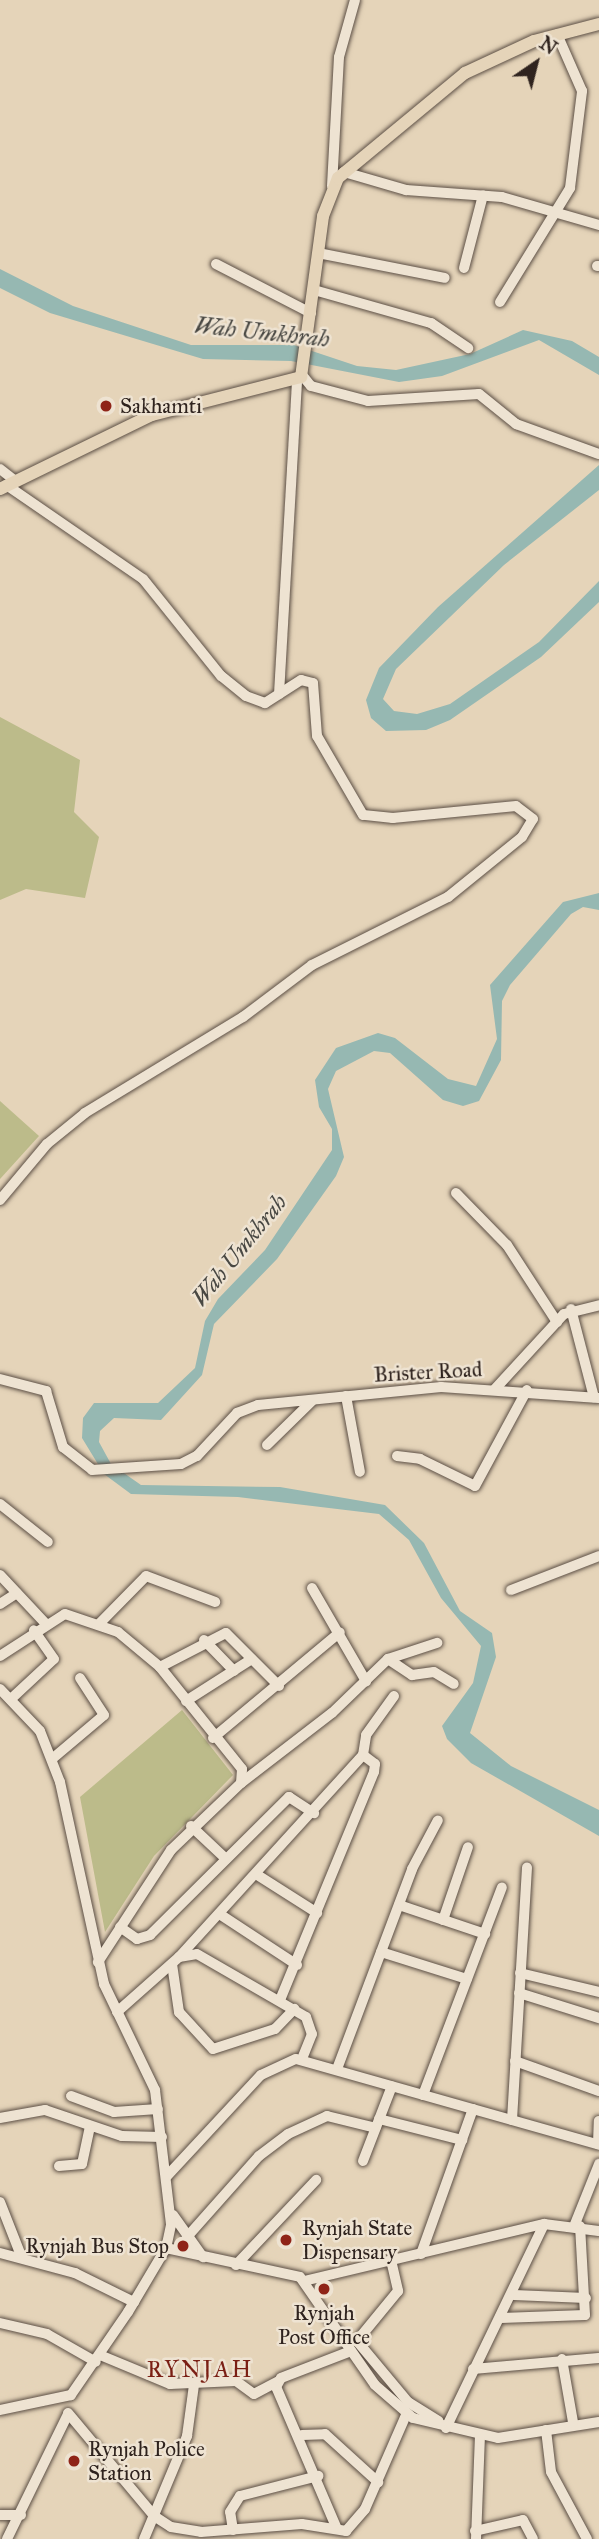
<!DOCTYPE html>
<style>
body{margin:0}
#map{position:relative;width:599px;height:2539px;overflow:hidden;background:#e5d4b9;font-family:"IM FELL Great Primer",serif}
div>[style]{position:absolute}
[style*='--x']{left:calc(var(--x)*1px);top:calc(var(--y)*1px);width:calc(var(--w)*1px);rotate:calc(var(--a)*1deg)}
.green>*{inset:0;background:#bcbb8a}
.water>*{inset:0;background:#96b8b2}
.roads{filter:drop-shadow(0 0 2px #5c4f45) drop-shadow(0 0 2px #5c4f45)}
.minor>*{height:10px;margin:-5px;padding:0 5px;transform-origin:5px;border-radius:5px;background:#eee3d2}
.major>*{height:12px;margin:-6px;padding:0 6px;transform-origin:6px;border-radius:6px;background:#e5d4b9}
.dots>*{width:19px;height:19px;translate:-50% -50%;box-sizing:border-box;border:4px solid #eee3d2;border-radius:50%}
span{translate:-50% -50%;white-space:nowrap;text-align:center;line-height:1.15;-webkit-text-stroke:5px #eee3d2;paint-order:stroke}
.poi-label{font-size:21px;color:#2f231e}
.left{translate:0 -50%;text-align:left}
.right{translate:-100% -50%;text-align:right}
.street-label{font-size:21px;color:#2f231e}
.water-label{font-size:23px;color:#494843;font-style:italic}
.neighbourhood-label{font-size:23px;color:#7a1f14;letter-spacing:2px}
.north{position:absolute;left:501px;top:28px;width:70px;height:70px;-webkit-text-stroke:5px #eee3d2;paint-order:stroke;rotate:35deg;font-size:19px;font-weight:700;line-height:28px;text-align:center;color:#2f231e}
.north::after{content:'';display:block;margin:auto;width:24px;height:32px;background:#2f231e;clip-path:polygon(50% 0,100% 100%,50% 72%,0 100%)}
</style>
<div id="map">
<div class="green">
<div style="clip-path:polygon(0 717px,80px 760px,74px 812px,99px 837px,85px 898px,26px 889px,0 900px)"></div>
<div style="clip-path:polygon(0 1101px,39px 1136px,0 1179px)"></div>
<div style="clip-path:polygon(182px 1710px,233px 1775px,154px 1856px,105px 1932px,80px 1797px)"></div>
</div>
<div class="water">
<div style="clip-path:polygon(0 269px,73px 306px,191px 345px,294px 345px,357px 366px,396px 370px,470px 354px,523px 330px,572px 341px,599px 357px,599px 375px,539px 340px,442px 376px,399px 382px,291px 361px,203px 359px,50px 313px,0 288px)"></div>
<div style="clip-path:polygon(599px 465px,599px 490px,504px 565px,396px 669px,383px 699px,394px 711px,417px 714px,450px 704px,539px 642px,599px 581px,599px 602px,541px 657px,450px 720px,426px 730px,386px 731px,371px 718px,366px 700px,379px 668px,438px 607px)"></div>
<div style="clip-path:polygon(599px 893px,599px 910px,583px 907px,571px 914px,510px 985px,502px 1001px,501px 1060px,479px 1101px,463px 1106px,443px 1100px,390px 1053px,374px 1051px,336px 1071px,328px 1089px,344px 1157px,336px 1176px,277px 1259px,214px 1324px,202px 1375px,161px 1420px,114px 1418px,100px 1431px,99px 1442px,111px 1464px,141px 1485px,280px 1487px,385px 1505px,424px 1543px,460px 1611px,492px 1633px,496px 1657px,470px 1733px,511px 1766px,599px 1810px,599px 1836px,471px 1763px,447px 1739px,442px 1726px,473px 1683px,481px 1646px,441px 1598px,409px 1540px,379px 1514px,238px 1497px,131px 1494px,104px 1474px,82px 1438px,83px 1418px,94px 1403px,158px 1403px,195px 1368px,205px 1321px,218px 1299px,265px 1250px,332px 1150px,332px 1129px,319px 1107px,315px 1080px,336px 1048px,378px 1033px,395px 1038px,448px 1079px,476px 1086px,497px 1039px,490px 985px,563px 902px)"></div>
</div>
<div class="roads">
<div class="minor">
<div style="--x:344;--y:172;--w:65;--a:16.2"></div>
<div style="--x:406;--y:190;--w:96;--a:4.2"></div>
<div style="--x:502;--y:197;--w:101;--a:16.1"></div>
<div style="--x:332;--y:186;--w:129;--a:-86.9"></div>
<div style="--x:339;--y:57;--w:59;--a:-74.3"></div>
<div style="--x:318;--y:253;--w:129;--a:11.1"></div>
<div style="--x:216;--y:264;--w:107;--a:27.3"></div>
<div style="--x:597;--y:266;--w:2;--a:0"></div>
<div style="--x:464;--y:268;--w:75;--a:-75.4"></div>
<div style="--x:314;--y:290;--w:122;--a:15.8"></div>
<div style="--x:431;--y:323;--w:45;--a:34"></div>
<div style="--x:500;--y:302;--w:134;--a:-58.4"></div>
<div style="--x:570;--y:188;--w:98;--a:-82.9"></div>
<div style="--x:582;--y:91;--w:62;--a:-113.7"></div>
<div style="--x:302;--y:375;--w:14;--a:51"></div>
<div style="--x:311;--y:386;--w:59;--a:14.7"></div>
<div style="--x:368;--y:401;--w:111;--a:-3.6"></div>
<div style="--x:479;--y:394;--w:48;--a:39"></div>
<div style="--x:516;--y:424;--w:88;--a:19.9"></div>
<div style="--x:0;--y:469;--w:18;--a:38"></div>
<div style="--x:279;--y:694;--w:316;--a:-86.7"></div>
<div style="--x:456;--y:1193;--w:73;--a:45.6"></div>
<div style="--x:507;--y:1245;--w:92;--a:57"></div>
<div style="--x:0;--y:1200;--w:73;--a:-50"></div>
<div style="--x:47;--y:1144;--w:49;--a:-39.2"></div>
<div style="--x:85;--y:1113;--w:185;--a:-31.3"></div>
<div style="--x:243;--y:1017;--w:86;--a:-37"></div>
<div style="--x:312;--y:965;--w:152;--a:-26.6"></div>
<div style="--x:448;--y:897;--w:95;--a:-39"></div>
<div style="--x:522;--y:837;--w:21;--a:-59"></div>
<div style="--x:533;--y:819;--w:21;--a:-143"></div>
<div style="--x:516;--y:806;--w:124;--a:174.4"></div>
<div style="--x:393;--y:818;--w:30;--a:-174"></div>
<div style="--x:363;--y:815;--w:91;--a:-120.2"></div>
<div style="--x:317;--y:736;--w:53;--a:-94.3"></div>
<div style="--x:313;--y:683;--w:12;--a:-166"></div>
<div style="--x:301;--y:680;--w:43;--a:147.4"></div>
<div style="--x:265;--y:703;--w:20;--a:-160"></div>
<div style="--x:246;--y:696;--w:32;--a:-141"></div>
<div style="--x:221;--y:676;--w:124;--a:-128.8"></div>
<div style="--x:143;--y:579;--w:166;--a:-145.5"></div>
<div style="--x:571;--y:1309;--w:91;--a:75.4"></div>
<div style="--x:0;--y:1379;--w:48;--a:14.6"></div>
<div style="--x:46;--y:1391;--w:59;--a:73.1"></div>
<div style="--x:63;--y:1447;--w:37;--a:38"></div>
<div style="--x:92;--y:1470;--w:89;--a:-3.9"></div>
<div style="--x:181;--y:1464;--w:18;--a:-27"></div>
<div style="--x:197;--y:1456;--w:59;--a:-47.1"></div>
<div style="--x:237;--y:1413;--w:22;--a:-21"></div>
<div style="--x:258;--y:1405;--w:184;--a:-5.6"></div>
<div style="--x:441;--y:1387;--w:158;--a:4"></div>
<div style="--x:495;--y:1389;--w:102;--a:-47.4"></div>
<div style="--x:564;--y:1314;--w:36;--a:-14"></div>
<div style="--x:346;--y:1396;--w:77;--a:79.6"></div>
<div style="--x:267;--y:1445;--w:64;--a:-44.4"></div>
<div style="--x:397;--y:1456;--w:23;--a:7"></div>
<div style="--x:420;--y:1459;--w:61;--a:26.1"></div>
<div style="--x:475;--y:1486;--w:109;--a:-61.6"></div>
<div style="--x:0;--y:1504;--w:61;--a:38.4"></div>
<div style="--x:0;--y:1575;--w:66;--a:46.8"></div>
<div style="--x:312;--y:1588;--w:108;--a:59.9"></div>
<div style="--x:511;--y:1590;--w:94;--a:-21.1"></div>
<div style="--x:0;--y:1604;--w:20;--a:-33"></div>
<div style="--x:99;--y:1624;--w:67;--a:-45.6"></div>
<div style="--x:146;--y:1576;--w:74;--a:20.6"></div>
<div style="--x:204;--y:1640;--w:43;--a:45.9"></div>
<div style="--x:0;--y:1656;--w:77;--a:-32.9"></div>
<div style="--x:65;--y:1614;--w:56;--a:18.8"></div>
<div style="--x:118;--y:1632;--w:55;--a:39.8"></div>
<div style="--x:160;--y:1667;--w:131;--a:51.2"></div>
<div style="--x:242;--y:1769;--w:14;--a:94"></div>
<div style="--x:241;--y:1783;--w:97;--a:136.3"></div>
<div style="--x:171;--y:1850;--w:134;--a:123.1"></div>
<div style="--x:388;--y:1659;--w:29;--a:34"></div>
<div style="--x:412;--y:1675;--w:22;--a:-8"></div>
<div style="--x:434;--y:1672;--w:23;--a:31"></div>
<div style="--x:160;--y:1667;--w:74;--a:-27.3"></div>
<div style="--x:226;--y:1633;--w:75;--a:45"></div>
<div style="--x:0;--y:1689;--w:58;--a:46.4"></div>
<div style="--x:40;--y:1731;--w:55;--a:68.6"></div>
<div style="--x:60;--y:1782;--w:207;--a:77.7"></div>
<div style="--x:104;--y:1984;--w:118;--a:64.3"></div>
<div style="--x:155;--y:2090;--w:136;--a:83.2"></div>
<div style="--x:171;--y:2225;--w:24;--a:102"></div>
<div style="--x:166;--y:2248;--w:74;--a:120.7"></div>
<div style="--x:128;--y:2312;--w:101;--a:124.5"></div>
<div style="--x:71;--y:2395;--w:73;--a:168.1"></div>
<div style="--x:12;--y:1698;--w:57;--a:-42.9"></div>
<div style="--x:54;--y:1659;--w:35;--a:-125"></div>
<div style="--x:186;--y:1701;--w:78;--a:-32.5"></div>
<div style="--x:213;--y:1738;--w:165;--a:-39.8"></div>
<div style="--x:52;--y:1759;--w:68;--a:-40.2"></div>
<div style="--x:104;--y:1715;--w:44;--a:-123"></div>
<div style="--x:241;--y:1783;--w:115;--a:-37.6"></div>
<div style="--x:332;--y:1713;--w:78;--a:-44"></div>
<div style="--x:388;--y:1659;--w:52;--a:-18.1"></div>
<div style="--x:191;--y:1826;--w:48;--a:43.3"></div>
<div style="--x:259;--y:1876;--w:69;--a:32.5"></div>
<div style="--x:399;--y:1905;--w:91;--a:18.6"></div>
<div style="--x:221;--y:1915;--w:91;--a:33.3"></div>
<div style="--x:443;--y:1920;--w:77;--a:-71.1"></div>
<div style="--x:120;--y:1927;--w:21;--a:35"></div>
<div style="--x:137;--y:1939;--w:14;--a:-17"></div>
<div style="--x:150;--y:1935;--w:196;--a:-44.8"></div>
<div style="--x:289;--y:1797;--w:30;--a:33"></div>
<div style="--x:381;--y:1952;--w:90;--a:17.4"></div>
<div style="--x:180;--y:1956;--w:272;--a:-47.7"></div>
<div style="--x:172;--y:1964;--w:49;--a:81.7"></div>
<div style="--x:179;--y:2012;--w:50;--a:47.4"></div>
<div style="--x:213;--y:2049;--w:65;--a:-17.9"></div>
<div style="--x:275;--y:2029;--w:28;--a:-46"></div>
<div style="--x:520;--y:1973;--w:81;--a:13.5"></div>
<div style="--x:519;--y:1993;--w:84;--a:17.4"></div>
<div style="--x:280;--y:2000;--w:247;--a:-67.6"></div>
<div style="--x:374;--y:1772;--w:8;--a:-83"></div>
<div style="--x:375;--y:1764;--w:15;--a:-143"></div>
<div style="--x:363;--y:1755;--w:20;--a:-81"></div>
<div style="--x:366;--y:1735;--w:48;--a:-54.3"></div>
<div style="--x:117;--y:2012;--w:83;--a:-41.6"></div>
<div style="--x:179;--y:1957;--w:18;--a:-9"></div>
<div style="--x:197;--y:1954;--w:126;--a:30"></div>
<div style="--x:306;--y:2017;--w:18;--a:71"></div>
<div style="--x:312;--y:2034;--w:27;--a:112"></div>
<div style="--x:515;--y:2061;--w:89;--a:19.7"></div>
<div style="--x:337;--y:2069;--w:214;--a:-69.4"></div>
<div style="--x:412;--y:1869;--w:55;--a:-62"></div>
<div style="--x:423;--y:2095;--w:222;--a:-69.2"></div>
<div style="--x:71;--y:2096;--w:46;--a:20.4"></div>
<div style="--x:114;--y:2112;--w:44;--a:-3.9"></div>
<div style="--x:0;--y:2118;--w:46;--a:-10.1"></div>
<div style="--x:45;--y:2110;--w:81;--a:18.7"></div>
<div style="--x:122;--y:2136;--w:40;--a:1.4"></div>
<div style="--x:379;--y:2119;--w:86;--a:14.2"></div>
<div style="--x:512;--y:2120;--w:253;--a:-86.6"></div>
<div style="--x:598;--y:2144;--w:23;--a:-88"></div>
<div style="--x:363;--y:2161;--w:80;--a:-68.9"></div>
<div style="--x:59;--y:2166;--w:23;--a:-5"></div>
<div style="--x:82;--y:2164;--w:39;--a:-78"></div>
<div style="--x:167;--y:2176;--w:138;--a:-47.1"></div>
<div style="--x:261;--y:2075;--w:38;--a:-25"></div>
<div style="--x:296;--y:2059;--w:315;--a:15.8"></div>
<div style="--x:0;--y:2202;--w:60;--a:68.6"></div>
<div style="--x:173;--y:2215;--w:52;--a:54.5"></div>
<div style="--x:575;--y:2224;--w:65;--a:-68.2"></div>
<div style="--x:187;--y:2237;--w:108;--a:-48.4"></div>
<div style="--x:259;--y:2156;--w:36;--a:-37"></div>
<div style="--x:288;--y:2134;--w:43;--a:-24.8"></div>
<div style="--x:327;--y:2116;--w:50;--a:13.8"></div>
<div style="--x:166;--y:2248;--w:137;--a:12.2"></div>
<div style="--x:300;--y:2277;--w:131;--a:55.2"></div>
<div style="--x:375;--y:2385;--w:50;--a:41"></div>
<div style="--x:413;--y:2418;--w:87;--a:13.2"></div>
<div style="--x:498;--y:2438;--w:102;--a:-9"></div>
<div style="--x:0;--y:2253;--w:78;--a:14.9"></div>
<div style="--x:75;--y:2273;--w:66;--a:26.2"></div>
<div style="--x:421;--y:2254;--w:154;--a:-70.3"></div>
<div style="--x:391;--y:2260;--w:32;--a:77"></div>
<div style="--x:398;--y:2291;--w:65;--a:129.4"></div>
<div style="--x:357;--y:2341;--w:80;--a:50.1"></div>
<div style="--x:408;--y:2402;--w:36;--a:32"></div>
<div style="--x:236;--y:2265;--w:117;--a:-46.7"></div>
<div style="--x:304;--y:2281;--w:247;--a:-13.4"></div>
<div style="--x:544;--y:2224;--w:55;--a:7.3"></div>
<div style="--x:514;--y:2295;--w:72;--a:2.4"></div>
<div style="--x:501;--y:2318;--w:84;--a:-2"></div>
<div style="--x:585;--y:2315;--w:89;--a:-93.2"></div>
<div style="--x:0;--y:2323;--w:48;--a:13.2"></div>
<div style="--x:47;--y:2334;--w:56;--a:29.7"></div>
<div style="--x:100;--y:2355;--w:76;--a:22.5"></div>
<div style="--x:170;--y:2384;--w:66;--a:-2.6"></div>
<div style="--x:236;--y:2381;--w:22;--a:36"></div>
<div style="--x:254;--y:2394;--w:26;--a:-28"></div>
<div style="--x:562;--y:2359;--w:64;--a:80.1"></div>
<div style="--x:473;--y:2369;--w:126;--a:-5"></div>
<div style="--x:68;--y:2413;--w:134;--a:50.1"></div>
<div style="--x:154;--y:2516;--w:20;--a:33"></div>
<div style="--x:171;--y:2527;--w:30;--a:9"></div>
<div style="--x:201;--y:2532;--w:101;--a:-4.5"></div>
<div style="--x:302;--y:2524;--w:45;--a:9"></div>
<div style="--x:346;--y:2531;--w:29;--a:-49"></div>
<div style="--x:365;--y:2509;--w:103;--a:-66.4"></div>
<div style="--x:446;--y:2428;--w:226;--a:-64.3"></div>
<div style="--x:546;--y:2430;--w:42;--a:83.2"></div>
<div style="--x:551;--y:2472;--w:76;--a:61.8"></div>
<div style="--x:302;--y:2435;--w:23;--a:-2"></div>
<div style="--x:325;--y:2434;--w:72;--a:42.2"></div>
<div style="--x:0;--y:2515;--w:21;--a:0"></div>
<div style="--x:337;--y:2529;--w:155;--a:-113.2"></div>
<div style="--x:276;--y:2387;--w:10;--a:-61"></div>
<div style="--x:281;--y:2378;--w:75;--a:-21.1"></div>
<div style="--x:233;--y:2530;--w:18;--a:-99"></div>
<div style="--x:230;--y:2512;--w:19;--a:-58"></div>
<div style="--x:240;--y:2496;--w:81;--a:-14.4"></div>
<div style="--x:475;--y:2531;--w:49;--a:-12.9"></div>
<div style="--x:523;--y:2520;--w:21;--a:62"></div>
<div style="--x:7;--y:2539;--w:139;--a:-64"></div>
<div style="--x:144;--y:2539;--w:112;--a:-67.3"></div>
<div style="--x:187;--y:2436;--w:51;--a:-82.2"></div>
<div style="--x:476;--y:2539;--w:103;--a:-87.8"></div>
</div>
<div class="major">
<div style="--x:0;--y:489;--w:169;--a:-26"></div>
<div style="--x:152;--y:415;--w:154;--a:-14.3"></div>
<div style="--x:301;--y:377;--w:162;--a:-82.2"></div>
<div style="--x:323;--y:216;--w:41;--a:-68.5"></div>
<div style="--x:338;--y:178;--w:165;--a:-39.6"></div>
<div style="--x:465;--y:73;--w:76;--a:-24.9"></div>
<div style="--x:534;--y:41;--w:67;--a:-14.7"></div>
</div>
</div>
<div class="dots">
<div style="left:106px;top:406px;background:#8f2418"></div>
<div style="left:286px;top:2240px;background:#8f2418"></div>
<div style="left:183px;top:2246px;background:#8f2418"></div>
<div style="left:324px;top:2289px;background:#8f2418"></div>
<div style="left:74px;top:2461px;background:#8f2418"></div>
</div>
<div class="poi-label">
<span class="left" style="left:120px;top:406px">Sakhamti</span>
<span class="left" style="left:302px;top:2240px">Rynjah State<br>Dispensary</span>
<span class="right" style="left:169px;top:2246px">Rynjah Bus Stop</span>
<span style="left:324px;top:2325px">Rynjah<br>Post Office</span>
<span class="left" style="left:88px;top:2461px">Rynjah Police<br>Station</span>
</div>
<div class="street-label">
<span style="left:428px;top:1372px;rotate:-3deg">Brister Road</span>
</div>
<div class="water-label">
<span style="left:262px;top:332px;rotate:6deg">Wah Umkhrah</span>
<span style="left:239px;top:1250px;rotate:-51deg">Wah Umkhrah</span>
</div>
<div class="neighbourhood-label">
<span style="left:200px;top:2369px">RYNJAH</span>
</div>
<div class="north">N</div>
</div>
